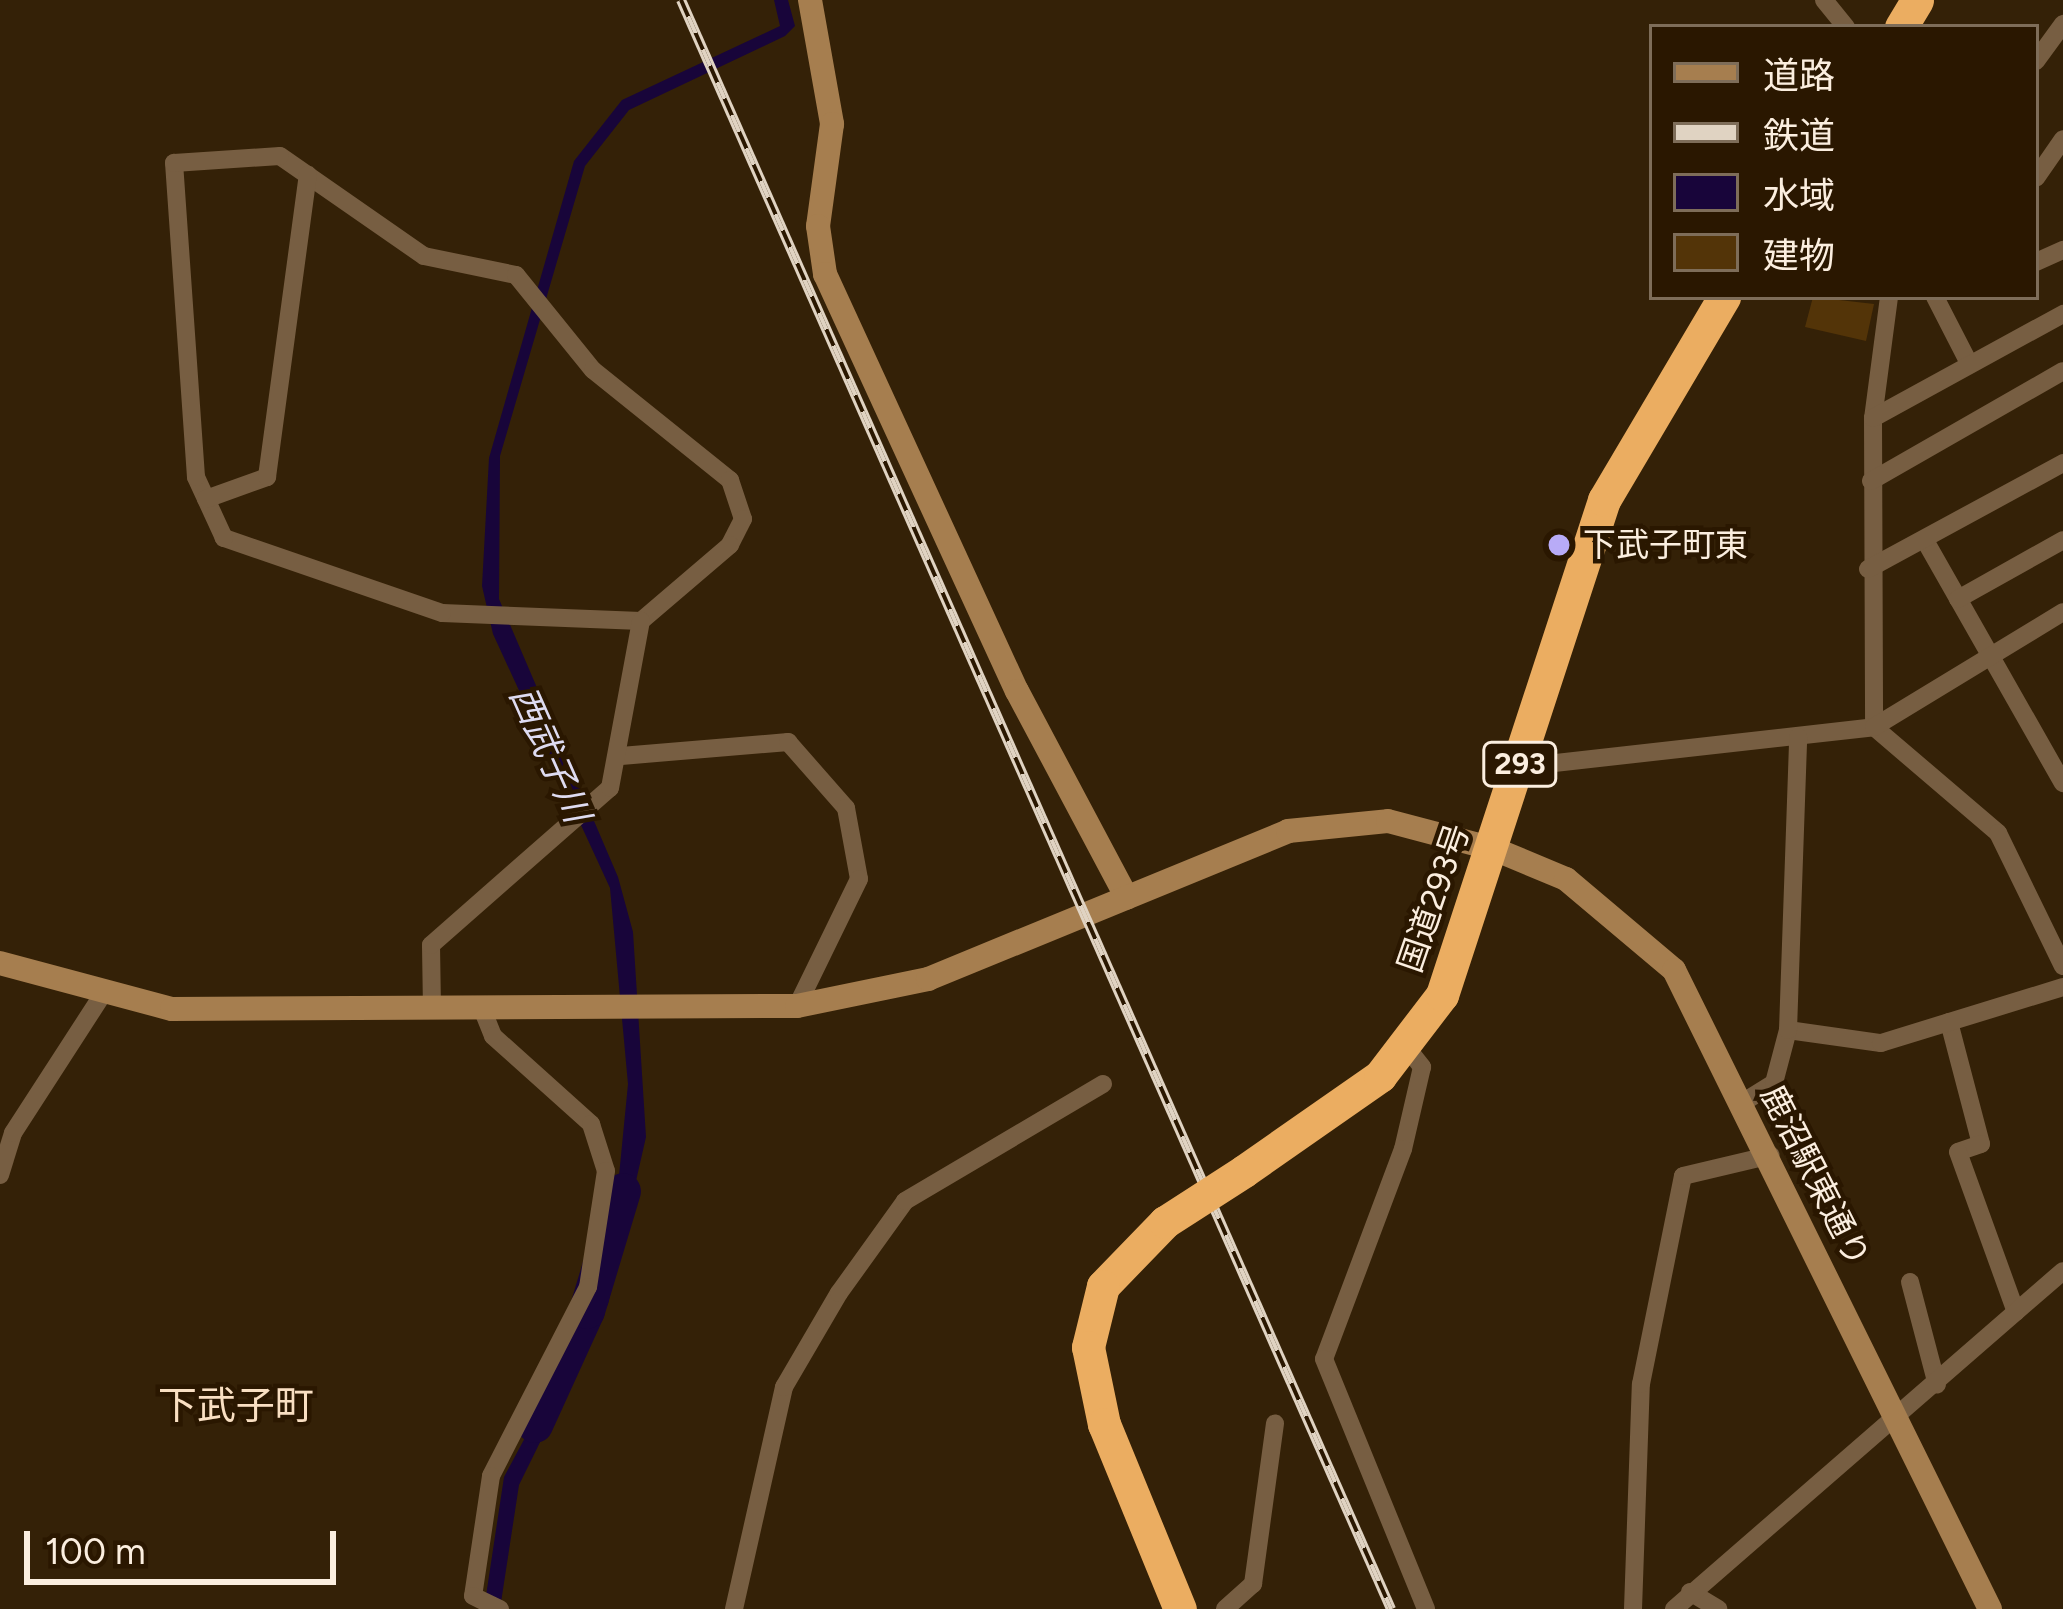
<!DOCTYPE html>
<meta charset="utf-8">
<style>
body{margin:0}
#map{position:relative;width:2063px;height:1609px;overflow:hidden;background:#342107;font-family:Figtree,"Noto Sans JP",sans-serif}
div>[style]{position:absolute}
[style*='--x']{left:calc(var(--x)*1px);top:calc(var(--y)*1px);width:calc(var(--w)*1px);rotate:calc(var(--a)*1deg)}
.water>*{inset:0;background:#18053a}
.river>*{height:36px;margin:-18px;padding:0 18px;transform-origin:18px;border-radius:18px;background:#18053a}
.building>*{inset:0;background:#533408}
.street>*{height:18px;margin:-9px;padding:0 9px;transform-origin:9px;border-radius:9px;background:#775e42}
.secondary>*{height:24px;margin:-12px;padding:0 12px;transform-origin:12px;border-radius:12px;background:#a67e4f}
.highway>*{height:33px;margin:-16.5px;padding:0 16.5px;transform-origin:16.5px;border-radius:16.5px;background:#ebad61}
.rail>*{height:10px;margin-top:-5px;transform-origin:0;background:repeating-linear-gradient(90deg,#2a1700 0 18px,#e0d3c2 0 36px);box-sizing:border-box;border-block:3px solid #e0d3c2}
.highway-bridge>*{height:33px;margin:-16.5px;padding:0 16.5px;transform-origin:16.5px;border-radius:16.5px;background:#ebad61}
.dots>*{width:33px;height:33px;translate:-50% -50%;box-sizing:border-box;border:6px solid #2a1700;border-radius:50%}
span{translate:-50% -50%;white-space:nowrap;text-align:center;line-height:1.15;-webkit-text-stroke:9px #2a1700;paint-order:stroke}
.shield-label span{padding:3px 9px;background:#2a1700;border:3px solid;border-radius:9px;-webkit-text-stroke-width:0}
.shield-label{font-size:30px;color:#fbeedf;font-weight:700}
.poi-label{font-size:33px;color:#fbeedf}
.left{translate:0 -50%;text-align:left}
.street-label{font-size:33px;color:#fbeedf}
.water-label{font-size:36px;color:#dedbf1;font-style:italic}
.quarter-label{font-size:39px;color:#f9dfc2}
.legend{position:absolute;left:1649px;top:24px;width:390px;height:276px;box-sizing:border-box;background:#2a1700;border:3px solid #7e6d59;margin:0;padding:15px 21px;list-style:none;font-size:36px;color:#fbeedf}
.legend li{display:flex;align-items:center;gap:24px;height:60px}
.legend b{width:60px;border:3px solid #7e6d59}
.scale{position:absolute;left:24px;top:1531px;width:312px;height:54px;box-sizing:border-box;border:6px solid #fbeedf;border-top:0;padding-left:15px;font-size:36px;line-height:42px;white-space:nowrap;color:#fbeedf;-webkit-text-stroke:9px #2a1700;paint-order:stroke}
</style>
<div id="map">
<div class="water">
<div style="clip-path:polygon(774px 0,788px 0,795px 26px,785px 36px,629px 110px,585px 166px,500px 456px,499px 599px,618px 877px,633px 932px,646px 1137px,608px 1304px,519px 1485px,500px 1609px,484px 1609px,504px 1477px,588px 1320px,612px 1247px,628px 1084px,610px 888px,493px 634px,482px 586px,489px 458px,574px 161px,622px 100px,780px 26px)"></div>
</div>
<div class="river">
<div style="--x:535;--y:1425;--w:125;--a:-65.5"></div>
<div style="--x:587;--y:1311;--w:125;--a:-73.3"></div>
</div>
<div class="building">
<div style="clip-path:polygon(1813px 297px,1874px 304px,1866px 341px,1805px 327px)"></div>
</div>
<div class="street">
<div style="--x:1824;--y:0;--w:35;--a:51"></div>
<div style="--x:2036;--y:61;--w:46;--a:-53.9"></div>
<div style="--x:280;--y:156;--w:175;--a:34.8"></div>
<div style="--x:424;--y:256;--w:94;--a:11.7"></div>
<div style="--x:516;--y:275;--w:122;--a:51"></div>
<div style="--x:593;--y:370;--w:176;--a:38.8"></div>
<div style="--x:730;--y:480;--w:41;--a:71.6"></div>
<div style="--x:743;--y:519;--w:29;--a:117"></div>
<div style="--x:730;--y:545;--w:117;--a:139.5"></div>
<div style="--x:641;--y:621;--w:199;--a:-177.7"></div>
<div style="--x:442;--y:613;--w:231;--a:-161"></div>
<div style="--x:224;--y:538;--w:67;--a:-114.7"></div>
<div style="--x:196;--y:477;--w:315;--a:-94"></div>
<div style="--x:174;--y:163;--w:106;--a:-3.8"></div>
<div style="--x:2036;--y:178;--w:47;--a:-55.3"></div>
<div style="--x:2036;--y:262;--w:30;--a:-24"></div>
<div style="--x:1889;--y:297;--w:122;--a:97.5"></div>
<div style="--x:1873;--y:418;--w:309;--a:89.8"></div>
<div style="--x:1874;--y:727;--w:163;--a:40.5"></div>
<div style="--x:1998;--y:833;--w:148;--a:64"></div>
<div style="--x:1935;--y:297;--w:76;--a:62.8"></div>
<div style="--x:1873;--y:418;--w:217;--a:-28.7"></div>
<div style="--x:1871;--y:481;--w:221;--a:-29.8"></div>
<div style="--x:206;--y:499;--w:65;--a:-19.8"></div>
<div style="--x:267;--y:477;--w:305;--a:-82.3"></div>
<div style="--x:1927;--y:544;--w:275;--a:60.4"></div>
<div style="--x:1868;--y:569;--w:222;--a:-28.5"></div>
<div style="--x:1958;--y:599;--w:120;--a:-29.3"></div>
<div style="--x:621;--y:756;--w:168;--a:-4.8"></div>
<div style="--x:788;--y:742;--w:88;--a:48.7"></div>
<div style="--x:846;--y:808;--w:72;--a:79.6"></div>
<div style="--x:859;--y:879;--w:141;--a:116"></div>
<div style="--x:1519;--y:767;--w:357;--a:-6.4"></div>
<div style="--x:1874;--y:727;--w:221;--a:-31.3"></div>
<div style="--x:432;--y:1009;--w:64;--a:-90.9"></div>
<div style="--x:431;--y:945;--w:238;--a:-41.3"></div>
<div style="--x:610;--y:788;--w:170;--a:-79.5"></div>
<div style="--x:483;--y:1011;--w:27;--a:68"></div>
<div style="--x:493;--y:1036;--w:132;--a:41.9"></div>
<div style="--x:591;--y:1124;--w:49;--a:72.3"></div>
<div style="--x:606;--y:1171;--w:117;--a:98.8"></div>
<div style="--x:588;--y:1287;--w:212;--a:117.2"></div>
<div style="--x:491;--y:1476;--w:121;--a:98.5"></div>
<div style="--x:473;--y:1596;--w:30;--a:26"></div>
<div style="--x:1949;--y:1022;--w:126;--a:75.3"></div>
<div style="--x:1981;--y:1144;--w:24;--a:161"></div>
<div style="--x:1958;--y:1152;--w:170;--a:70.1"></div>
<div style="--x:1788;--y:1030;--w:94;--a:8"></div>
<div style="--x:1881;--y:1043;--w:190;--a:-17.1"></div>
<div style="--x:1408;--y:1049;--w:23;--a:52"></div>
<div style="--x:1422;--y:1067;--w:84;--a:103"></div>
<div style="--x:1403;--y:1149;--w:224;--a:110.6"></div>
<div style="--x:1324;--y:1359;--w:270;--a:67.8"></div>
<div style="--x:1742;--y:1103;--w:38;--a:-32"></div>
<div style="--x:1774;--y:1083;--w:55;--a:-75.2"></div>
<div style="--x:1788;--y:1030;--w:293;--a:-88"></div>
<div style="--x:0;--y:1175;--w:44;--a:-72.8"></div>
<div style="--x:13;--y:1133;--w:166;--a:-57.1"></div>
<div style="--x:1910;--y:1282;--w:106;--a:75.3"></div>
<div style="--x:1690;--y:1592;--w:33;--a:31"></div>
<div style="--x:734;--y:1609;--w:228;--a:-77.3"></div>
<div style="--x:784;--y:1387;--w:109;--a:-59.7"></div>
<div style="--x:839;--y:1293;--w:113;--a:-54.3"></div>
<div style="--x:905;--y:1201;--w:230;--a:-30.6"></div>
<div style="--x:1225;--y:1609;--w:38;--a:-42"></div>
<div style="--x:1253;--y:1584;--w:162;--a:-82.2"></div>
<div style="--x:1633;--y:1609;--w:225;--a:-88"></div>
<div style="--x:1641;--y:1384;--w:212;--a:-78.6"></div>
<div style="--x:1683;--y:1176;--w:90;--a:-13.4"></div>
<div style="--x:1674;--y:1609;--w:515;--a:-40.99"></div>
</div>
<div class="secondary">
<div style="--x:810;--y:0;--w:126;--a:79.9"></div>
<div style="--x:832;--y:124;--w:103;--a:97.8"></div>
<div style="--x:818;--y:226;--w:49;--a:81.7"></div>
<div style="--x:825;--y:274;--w:459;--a:65.3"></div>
<div style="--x:1017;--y:691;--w:234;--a:62"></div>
<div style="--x:0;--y:963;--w:178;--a:15"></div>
<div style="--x:172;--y:1009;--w:625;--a:-0.28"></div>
<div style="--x:797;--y:1006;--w:134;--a:-11.6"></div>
<div style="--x:928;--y:979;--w:389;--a:-22.3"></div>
<div style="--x:1288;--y:831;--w:100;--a:-5.7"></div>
<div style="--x:1388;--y:821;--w:110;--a:14.8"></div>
<div style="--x:1494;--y:849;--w:78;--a:22.6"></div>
<div style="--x:1566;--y:879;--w:141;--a:40.1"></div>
<div style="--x:1674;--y:970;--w:713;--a:63.69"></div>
</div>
<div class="highway">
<div style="--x:1901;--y:27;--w:31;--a:-59"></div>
<div style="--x:1244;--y:1171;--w:166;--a:-34.9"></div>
<div style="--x:1380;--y:1076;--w:102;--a:-52.6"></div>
<div style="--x:1442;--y:995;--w:521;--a:-71.88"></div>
<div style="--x:1604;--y:500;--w:236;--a:-59.4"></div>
<div style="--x:1165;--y:1222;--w:89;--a:134.1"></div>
<div style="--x:1103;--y:1286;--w:63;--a:103.8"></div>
<div style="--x:1088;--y:1347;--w:79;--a:78.3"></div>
<div style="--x:1104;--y:1424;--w:200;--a:67.7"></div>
</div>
<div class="rail">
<div style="--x:681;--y:0;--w:1759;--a:66.19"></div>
</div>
<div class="highway-bridge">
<div style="--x:1165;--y:1222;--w:94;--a:-32.8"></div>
</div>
<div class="dots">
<div style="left:1559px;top:545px;background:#b8abf7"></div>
</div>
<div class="shield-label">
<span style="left:1520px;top:764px">293</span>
</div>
<div class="poi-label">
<span class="left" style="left:1583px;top:545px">下武子町東</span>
</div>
<div class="street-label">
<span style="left:1434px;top:898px;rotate:-71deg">国道293号</span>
<span style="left:1815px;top:1176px;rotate:63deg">鹿沼駅東通り</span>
</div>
<div class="water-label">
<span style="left:550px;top:754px;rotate:66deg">西武子川</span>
</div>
<div class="quarter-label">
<span style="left:236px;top:1406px">下武子町</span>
</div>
<ul class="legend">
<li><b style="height:15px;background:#a67e4f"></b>道路</li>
<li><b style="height:15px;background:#e0d3c2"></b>鉄道</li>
<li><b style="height:33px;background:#18053a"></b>水域</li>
<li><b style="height:33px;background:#533408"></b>建物</li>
</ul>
<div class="scale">100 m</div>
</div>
